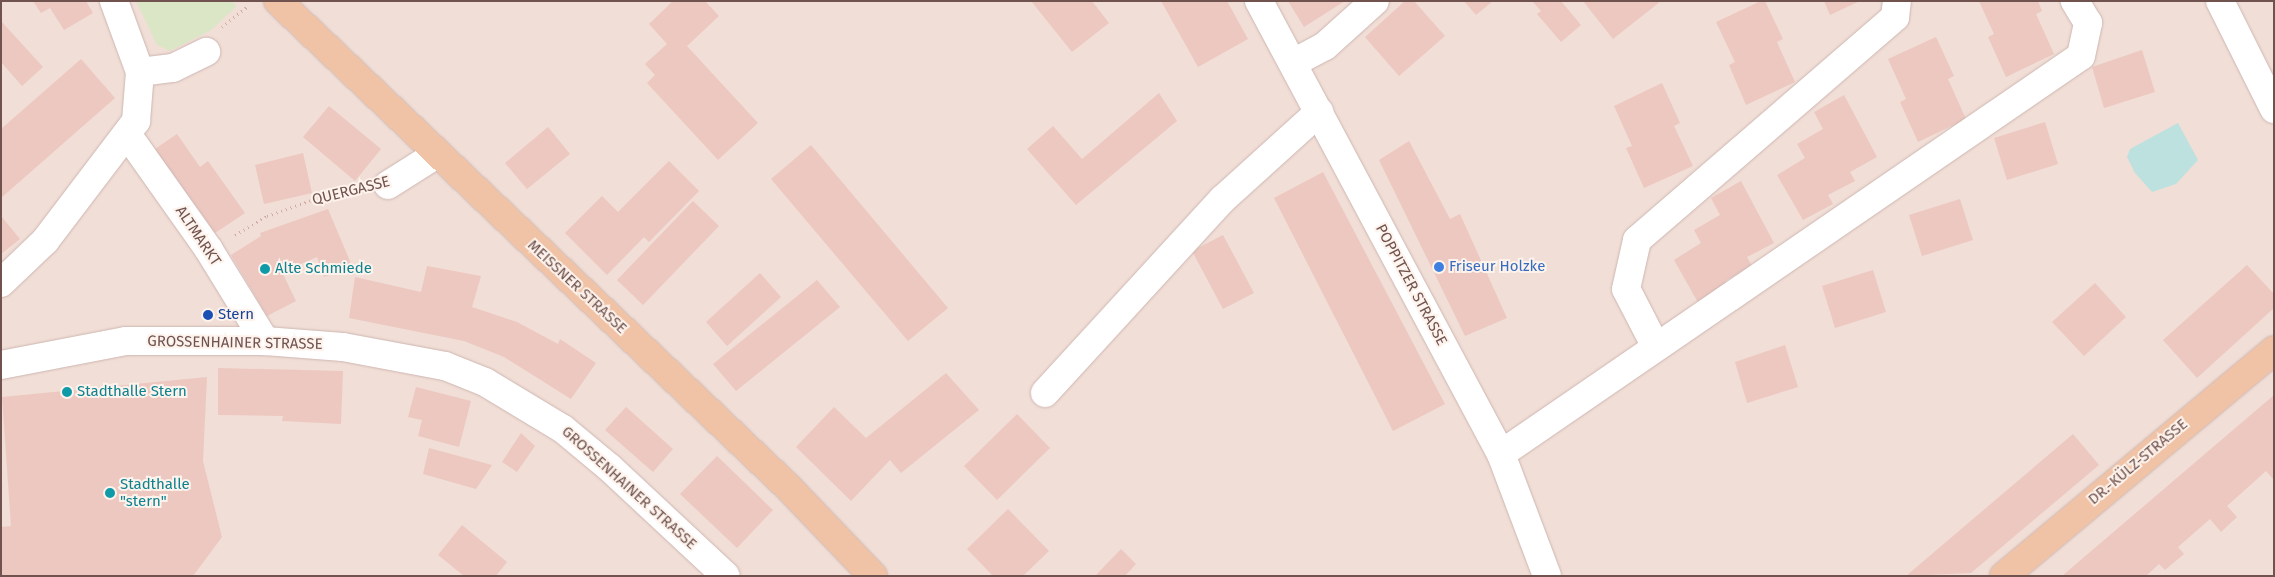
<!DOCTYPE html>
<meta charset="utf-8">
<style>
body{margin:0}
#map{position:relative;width:2275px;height:577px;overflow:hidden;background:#faeee7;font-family:"Fira Sans",sans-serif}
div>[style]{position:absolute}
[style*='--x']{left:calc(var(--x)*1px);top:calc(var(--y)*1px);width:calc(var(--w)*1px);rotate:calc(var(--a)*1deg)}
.residential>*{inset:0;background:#f1ded6}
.green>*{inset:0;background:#dbe6c7}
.water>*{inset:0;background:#bde1de}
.building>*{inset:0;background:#ecc8c1}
.path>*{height:3px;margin-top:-1.5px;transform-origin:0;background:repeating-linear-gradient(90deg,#d1aba4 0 1px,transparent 0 5px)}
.roads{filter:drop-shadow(0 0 1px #cdb6b1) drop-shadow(0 0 1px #cdb6b1)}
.minor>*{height:28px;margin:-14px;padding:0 14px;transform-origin:14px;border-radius:14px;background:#fff}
.major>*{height:28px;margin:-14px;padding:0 14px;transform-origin:14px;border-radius:14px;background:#f1c3a6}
.dots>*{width:14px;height:14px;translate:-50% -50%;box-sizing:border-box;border:2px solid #fdf3ec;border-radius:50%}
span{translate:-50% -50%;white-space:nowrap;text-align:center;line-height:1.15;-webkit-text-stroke:4px #fdf3ec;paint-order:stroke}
.street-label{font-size:15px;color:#70524e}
.shop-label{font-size:15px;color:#366cbe}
.left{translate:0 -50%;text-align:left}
.culture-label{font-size:15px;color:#0d838f}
.transit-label{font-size:15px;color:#164399}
.frame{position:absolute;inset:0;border:2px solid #70524e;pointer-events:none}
</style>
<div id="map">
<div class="residential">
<div style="clip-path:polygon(1px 1px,2274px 1px,2274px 576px,1px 576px)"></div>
</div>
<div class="green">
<div style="clip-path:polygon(136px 1px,232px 1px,237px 6px,211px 30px,170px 51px,157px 45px)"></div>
</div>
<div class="water">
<div style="clip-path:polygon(2178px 123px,2198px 160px,2176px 184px,2152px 192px,2135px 173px,2127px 157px,2130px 149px)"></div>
</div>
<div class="building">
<div style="clip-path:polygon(33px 1px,86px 1px,93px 13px,64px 30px,50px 8px,41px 13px)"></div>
<div style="clip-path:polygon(673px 1px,705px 1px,719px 16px,687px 46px,758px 123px,718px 160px,647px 83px,655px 75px,645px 64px,667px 44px,649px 24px)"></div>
<div style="clip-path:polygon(1031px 1px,1092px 1px,1109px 23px,1072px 52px)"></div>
<div style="clip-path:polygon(1161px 1px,1227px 1px,1248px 39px,1198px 67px)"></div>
<div style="clip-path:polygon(1288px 1px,1345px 1px,1304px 27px)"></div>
<div style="clip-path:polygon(1405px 1px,1414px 1px,1445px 36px,1399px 76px,1365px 37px)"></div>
<div style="clip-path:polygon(1464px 1px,1493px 1px,1476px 15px)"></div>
<div style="clip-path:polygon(1532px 1px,1561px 1px,1581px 25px,1561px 42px,1537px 14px,1541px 11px)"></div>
<div style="clip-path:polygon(1583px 1px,1661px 1px,1613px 39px)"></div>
<div style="clip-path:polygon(1761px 1px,1765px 1px,1783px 39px,1777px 42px,1795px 82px,1746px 105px,1729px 65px,1735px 62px,1716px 22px)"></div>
<div style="clip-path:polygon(1824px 1px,1860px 1px,1830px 15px)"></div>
<div style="clip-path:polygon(1979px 1px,2038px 1px,2042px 11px,2036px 14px,2054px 54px,2006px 77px,1988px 37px,1994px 34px)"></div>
<div style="clip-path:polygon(1px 21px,43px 67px,22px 86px,1px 62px)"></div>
<div style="clip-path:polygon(1936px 37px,1954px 76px,1948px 79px,1966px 119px,1918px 142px,1900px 102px,1906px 99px,1888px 59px)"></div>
<div style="clip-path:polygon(2142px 50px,2155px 92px,2104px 108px,2092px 67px)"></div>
<div style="clip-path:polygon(81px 59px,115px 98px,1px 198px,1px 129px)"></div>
<div style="clip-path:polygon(1662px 83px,1680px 123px,1674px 126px,1693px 166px,1644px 188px,1626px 148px,1632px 146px,1614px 106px)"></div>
<div style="clip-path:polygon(1159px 93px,1177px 121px,1076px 205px,1027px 149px,1053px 126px,1082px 159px)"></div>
<div style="clip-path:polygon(1844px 95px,1877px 157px,1850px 172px,1855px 181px,1828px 195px,1833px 204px,1803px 220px,1777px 175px,1805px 158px,1797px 144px,1823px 129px,1814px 112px)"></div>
<div style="clip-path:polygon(329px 106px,381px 149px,355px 181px,303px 137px)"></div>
<div style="clip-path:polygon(2045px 122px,2058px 164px,2007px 180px,1994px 138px)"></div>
<div style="clip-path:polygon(548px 127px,570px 154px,527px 189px,505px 163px)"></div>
<div style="clip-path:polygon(177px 134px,200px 167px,208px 161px,245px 213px,215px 233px,155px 149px)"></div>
<div style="clip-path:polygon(1409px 141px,1450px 219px,1460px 214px,1507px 318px,1465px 336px,1379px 160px)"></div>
<div style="clip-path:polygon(811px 145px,948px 308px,908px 341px,771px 179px)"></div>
<div style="clip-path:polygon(303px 153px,312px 193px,264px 204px,255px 165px)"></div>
<div style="clip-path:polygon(669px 161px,699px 191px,649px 242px,644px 237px,607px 275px,565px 233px,602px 196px,618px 212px)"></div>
<div style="clip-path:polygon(1323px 172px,1445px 404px,1393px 431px,1274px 198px)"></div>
<div style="clip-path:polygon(1741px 181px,1774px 243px,1747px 257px,1752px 266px,1725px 281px,1730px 290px,1700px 306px,1674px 260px,1701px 243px,1694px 230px,1720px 215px,1711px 198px)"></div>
<div style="clip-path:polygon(1960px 199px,1973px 240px,1922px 256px,1909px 215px)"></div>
<div style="clip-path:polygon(693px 201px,719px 226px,643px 305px,617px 280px)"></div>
<div style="clip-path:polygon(328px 209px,352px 266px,324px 277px,317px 257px,282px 272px,296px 301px,267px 316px,231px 255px,261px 236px,260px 233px)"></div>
<div style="clip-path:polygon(1px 216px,20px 239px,1px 254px)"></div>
<div style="clip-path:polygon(1223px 235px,1254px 293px,1223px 309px,1192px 251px)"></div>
<div style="clip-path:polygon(2247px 265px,2274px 294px,2274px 308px,2197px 378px,2163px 340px)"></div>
<div style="clip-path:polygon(427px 266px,481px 276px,472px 307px,517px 322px,558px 344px,560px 339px,596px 363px,571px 399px,504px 357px,464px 341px,349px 318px,355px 277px,421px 292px)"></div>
<div style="clip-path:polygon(1873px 270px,1886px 312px,1835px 328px,1822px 286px)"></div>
<div style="clip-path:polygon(760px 273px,781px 297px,727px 346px,706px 322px)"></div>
<div style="clip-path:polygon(817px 280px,840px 307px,736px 391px,713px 364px)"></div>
<div style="clip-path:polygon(2095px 283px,2126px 317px,2084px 356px,2052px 322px)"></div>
<div style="clip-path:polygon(1785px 345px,1798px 387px,1747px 403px,1735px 362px)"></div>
<div style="clip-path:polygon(218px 368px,343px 371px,341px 424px,282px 421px,283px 416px,218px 415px)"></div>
<div style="clip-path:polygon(946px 373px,979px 410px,901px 473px,890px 460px,851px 501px,796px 447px,834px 407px,866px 438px)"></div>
<div style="clip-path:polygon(207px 377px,203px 461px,222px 537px,193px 576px,1px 576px,1px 527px,11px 526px,2px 397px)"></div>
<div style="clip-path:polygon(416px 387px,471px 401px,459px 447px,418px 436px,422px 420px,408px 417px)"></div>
<div style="clip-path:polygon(2274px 395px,2274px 480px,2266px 471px,2227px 506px,2237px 517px,2221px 532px,2210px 519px,2178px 547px,2184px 554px,2165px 570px,2159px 564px,2146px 576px,2062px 576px)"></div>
<div style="clip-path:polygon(626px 407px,673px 449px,653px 472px,605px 430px)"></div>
<div style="clip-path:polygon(1017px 414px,1050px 448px,997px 500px,964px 466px)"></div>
<div style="clip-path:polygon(521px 433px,535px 446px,517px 472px,502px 462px)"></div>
<div style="clip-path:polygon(2073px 434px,2099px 465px,1971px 573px,1906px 576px)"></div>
<div style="clip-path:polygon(429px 448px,492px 465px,476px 489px,423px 474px)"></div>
<div style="clip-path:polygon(717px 456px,773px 510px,737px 548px,680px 494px)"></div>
<div style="clip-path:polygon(1008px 509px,1049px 551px,1023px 576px,993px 576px,967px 549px)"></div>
<div style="clip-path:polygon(462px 525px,507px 562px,496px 576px,464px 576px,438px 555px)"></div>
<div style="clip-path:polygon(1121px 549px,1136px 564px,1125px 576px,1095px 576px)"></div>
</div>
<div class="path">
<div style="--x:222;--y:27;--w:33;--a:-39"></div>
<div style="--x:235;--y:235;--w:37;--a:-31"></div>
<div style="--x:267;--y:216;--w:56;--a:-19.7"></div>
<div style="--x:320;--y:197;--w:39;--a:-10"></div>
</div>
<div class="roads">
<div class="minor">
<div style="--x:1259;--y:1;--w:514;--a:61.89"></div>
<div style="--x:1501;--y:454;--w:130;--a:69.3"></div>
<div style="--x:2220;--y:1;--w:121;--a:63.4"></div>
<div style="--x:1293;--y:63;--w:36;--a:-28"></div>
<div style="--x:1325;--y:46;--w:67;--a:-42"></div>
<div style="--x:140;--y:72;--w:33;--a:-7"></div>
<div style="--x:173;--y:68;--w:37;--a:-26"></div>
<div style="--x:127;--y:134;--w:142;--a:54.7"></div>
<div style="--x:209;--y:250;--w:107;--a:58.4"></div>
<div style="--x:388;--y:185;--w:58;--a:-32.3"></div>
<div style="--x:1;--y:283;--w:61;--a:-43.7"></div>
<div style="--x:45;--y:241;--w:151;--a:-52.8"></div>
<div style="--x:136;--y:121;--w:49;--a:-85.3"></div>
<div style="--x:140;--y:72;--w:76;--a:-110.1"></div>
<div style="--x:1656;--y:347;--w:65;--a:-117.3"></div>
<div style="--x:1626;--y:289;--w:50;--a:-77.3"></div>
<div style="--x:1637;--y:240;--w:341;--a:-40.8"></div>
<div style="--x:1895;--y:17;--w:16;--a:-83"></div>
<div style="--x:1;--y:365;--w:127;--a:-10.9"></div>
<div style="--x:126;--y:341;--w:139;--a:0"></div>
<div style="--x:265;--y:341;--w:78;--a:4.4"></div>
<div style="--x:343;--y:347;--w:104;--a:10.6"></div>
<div style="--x:445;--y:366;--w:43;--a:21.8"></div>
<div style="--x:485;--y:382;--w:91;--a:31.1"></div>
<div style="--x:563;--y:429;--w:61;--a:39.7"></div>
<div style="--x:610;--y:468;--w:158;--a:43"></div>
<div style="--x:1045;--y:393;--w:263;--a:-47.5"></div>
<div style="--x:1223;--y:199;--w:130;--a:-42.2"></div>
<div style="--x:1501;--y:454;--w:703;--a:-34.46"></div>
<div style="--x:2081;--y:56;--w:34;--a:-78"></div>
<div style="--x:2088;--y:23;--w:26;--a:-121"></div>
</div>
<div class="major">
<div style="--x:278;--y:1;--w:704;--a:43.62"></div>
<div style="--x:788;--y:487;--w:123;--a:46.3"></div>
<div style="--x:2004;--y:576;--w:352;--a:-39.9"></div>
</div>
</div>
<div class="dots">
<div style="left:1439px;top:267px;background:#3f7fe0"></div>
<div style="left:265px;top:269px;background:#0f9aa8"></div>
<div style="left:208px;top:315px;background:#1a4fb4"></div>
<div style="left:67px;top:392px;background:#0f9aa8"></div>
<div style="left:110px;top:493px;background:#0f9aa8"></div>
</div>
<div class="street-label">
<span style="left:351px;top:191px;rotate:-14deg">QUERGASSE</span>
<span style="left:198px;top:236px;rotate:56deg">ALTMARKT</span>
<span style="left:1411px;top:285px;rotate:62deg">POPPITZER STRASSE</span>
<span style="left:577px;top:287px;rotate:43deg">MEISSNER STRASSE</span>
<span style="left:235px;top:343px;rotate:1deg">GROSSENHAINER STRASSE</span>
<span style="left:2138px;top:462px;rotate:-40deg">DR.-KÜLZ-STRASSE</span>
<span style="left:629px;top:488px;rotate:42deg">GROSSENHAINER STRASSE</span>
</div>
<div class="shop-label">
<span class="left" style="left:1449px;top:267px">Friseur Holzke</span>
</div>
<div class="culture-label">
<span class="left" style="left:275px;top:269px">Alte Schmiede</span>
<span class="left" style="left:77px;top:392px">Stadthalle Stern</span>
<span class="left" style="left:120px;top:493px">Stadthalle<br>"stern"</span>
</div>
<div class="transit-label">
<span class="left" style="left:218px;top:315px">Stern</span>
</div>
<div class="frame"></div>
</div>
